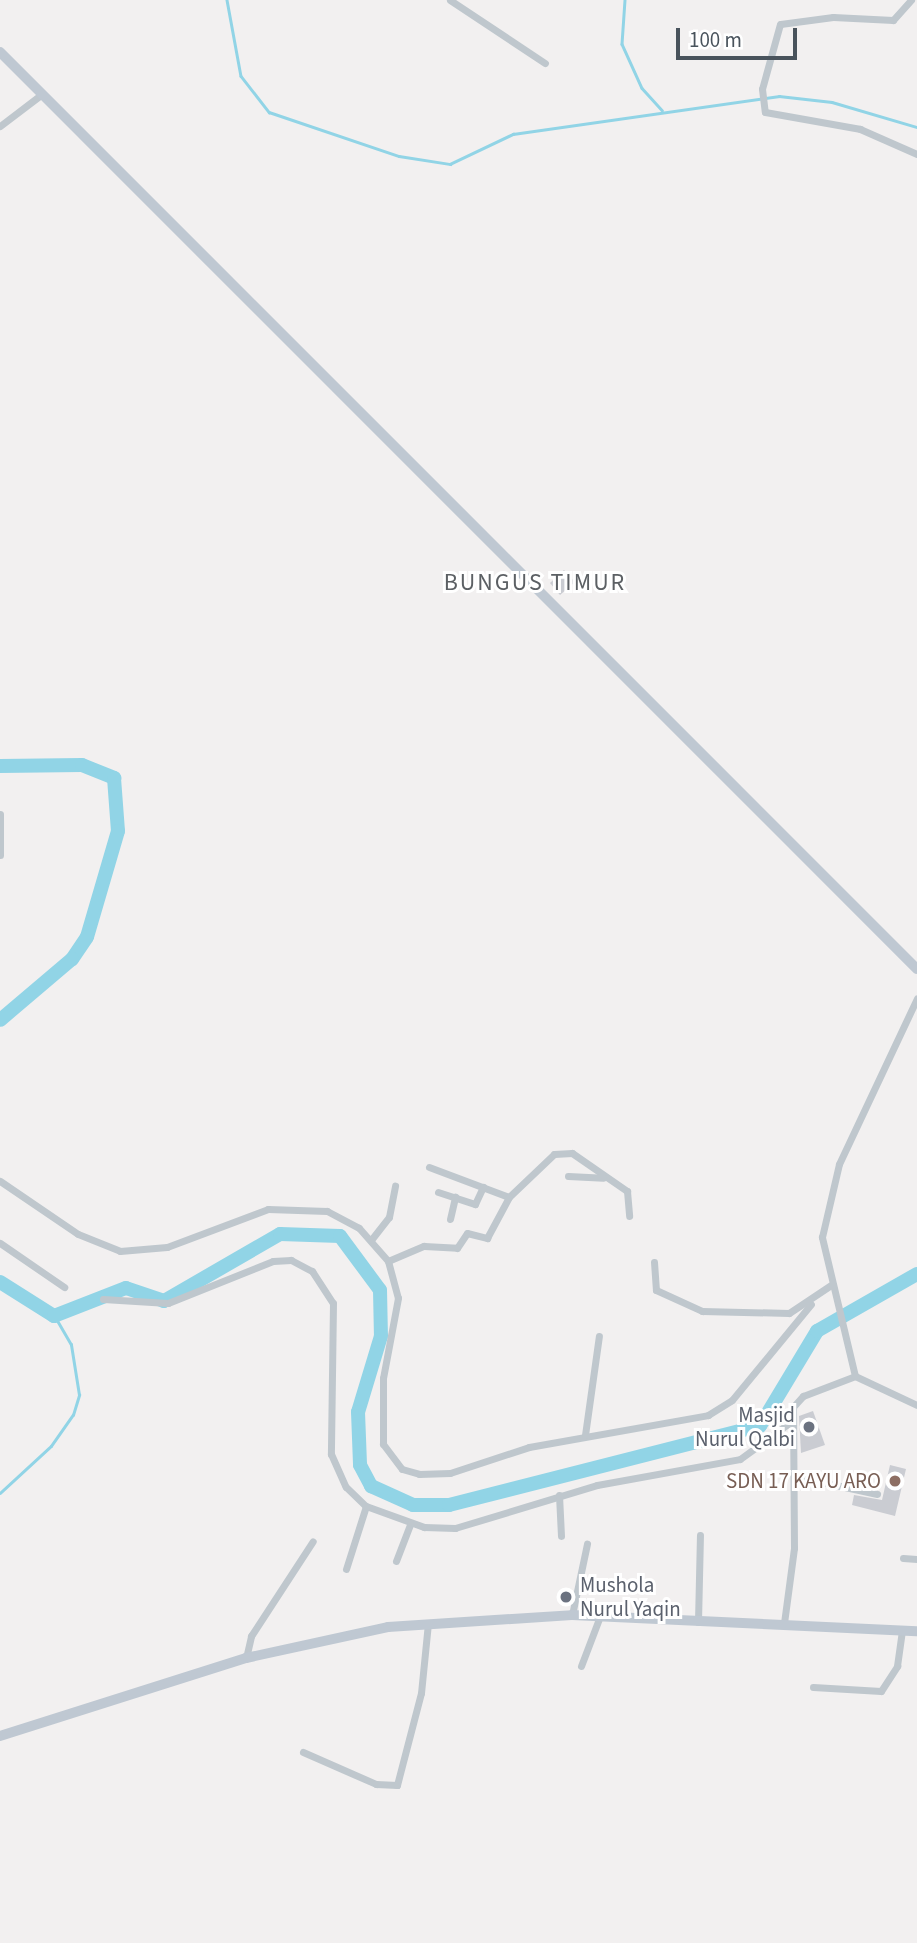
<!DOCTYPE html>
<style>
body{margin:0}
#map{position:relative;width:917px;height:1943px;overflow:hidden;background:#f2f0f0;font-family:"Source Sans 3",sans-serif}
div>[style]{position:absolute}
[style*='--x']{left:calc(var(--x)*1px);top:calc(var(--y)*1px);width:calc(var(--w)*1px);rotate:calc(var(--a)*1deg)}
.stream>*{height:2.5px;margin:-1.25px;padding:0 1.25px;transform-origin:1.25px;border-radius:1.25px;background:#91d4e6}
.river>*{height:14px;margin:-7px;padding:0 7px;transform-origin:7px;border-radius:7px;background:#91d4e6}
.building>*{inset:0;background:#caccd2}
.street>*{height:7px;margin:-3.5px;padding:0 3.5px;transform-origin:3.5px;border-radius:3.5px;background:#bfc7cd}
.secondary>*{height:10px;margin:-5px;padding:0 5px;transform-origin:5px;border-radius:5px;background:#bfc8d2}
.dots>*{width:19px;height:19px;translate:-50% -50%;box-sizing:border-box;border:4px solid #fff;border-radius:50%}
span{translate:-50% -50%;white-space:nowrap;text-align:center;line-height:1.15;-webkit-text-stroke:6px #fff;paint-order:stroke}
.worship-label{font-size:21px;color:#5b616d}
.right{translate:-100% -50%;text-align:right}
.left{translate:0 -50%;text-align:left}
.education-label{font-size:21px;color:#785e54}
.quarter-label{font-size:24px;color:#5c6064;letter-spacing:2px}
.scale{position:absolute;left:676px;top:28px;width:121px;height:32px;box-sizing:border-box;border:4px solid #49535c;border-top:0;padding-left:9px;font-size:21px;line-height:24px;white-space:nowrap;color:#49535c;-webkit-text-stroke:5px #fff;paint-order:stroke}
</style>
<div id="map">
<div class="stream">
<div style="--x:227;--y:0;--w:77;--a:79.6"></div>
<div style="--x:241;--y:76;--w:46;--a:52.1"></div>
<div style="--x:269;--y:112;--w:137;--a:18.7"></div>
<div style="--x:399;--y:156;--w:52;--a:8.9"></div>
<div style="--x:450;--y:164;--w:70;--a:-25.5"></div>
<div style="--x:513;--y:134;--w:269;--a:-8.1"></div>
<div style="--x:779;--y:96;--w:53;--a:6.5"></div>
<div style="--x:832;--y:102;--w:89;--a:16.4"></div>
<div style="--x:625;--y:0;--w:44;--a:93.9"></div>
<div style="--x:622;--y:44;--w:48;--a:65.6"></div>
<div style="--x:642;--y:88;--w:30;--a:48"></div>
<div style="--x:0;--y:1493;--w:69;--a:-42.7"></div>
<div style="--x:51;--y:1446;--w:38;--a:-55"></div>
<div style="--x:73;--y:1415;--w:21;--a:-73"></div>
<div style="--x:79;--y:1395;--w:51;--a:-99.1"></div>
<div style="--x:71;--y:1345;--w:34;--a:-120"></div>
</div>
<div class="river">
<div style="--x:0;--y:766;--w:82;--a:-0.7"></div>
<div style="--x:82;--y:765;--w:35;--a:22"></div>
<div style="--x:114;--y:778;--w:53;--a:85.7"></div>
<div style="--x:118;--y:831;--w:110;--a:106.3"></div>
<div style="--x:87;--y:937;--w:27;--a:124"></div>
<div style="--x:72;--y:959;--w:94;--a:139.7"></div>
<div style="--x:0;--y:1282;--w:64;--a:32.2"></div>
<div style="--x:54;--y:1316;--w:77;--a:-21.3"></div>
<div style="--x:126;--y:1288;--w:40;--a:18.9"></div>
<div style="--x:164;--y:1301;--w:134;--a:-30"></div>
<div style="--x:280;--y:1234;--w:60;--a:1.9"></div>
<div style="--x:340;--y:1236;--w:67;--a:53.5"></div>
<div style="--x:380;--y:1290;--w:46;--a:88.8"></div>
<div style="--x:381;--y:1336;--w:79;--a:106.8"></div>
<div style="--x:358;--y:1412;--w:53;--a:87.8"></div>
<div style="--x:360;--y:1465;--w:24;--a:62"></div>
<div style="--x:371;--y:1486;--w:46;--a:24.3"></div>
<div style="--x:413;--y:1505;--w:36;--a:0"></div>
<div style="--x:449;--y:1505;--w:321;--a:-14.3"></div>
<div style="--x:760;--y:1426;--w:111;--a:-59"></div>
<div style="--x:817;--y:1331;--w:115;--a:-29.7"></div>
</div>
<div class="building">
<div style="clip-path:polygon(564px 570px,575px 582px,560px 595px,550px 583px)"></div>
<div style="clip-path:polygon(813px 1411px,825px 1445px,801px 1453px,799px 1416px)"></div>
<div style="clip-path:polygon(890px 1465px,906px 1469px,895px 1516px,852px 1505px,854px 1495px,882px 1500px)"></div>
</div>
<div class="street">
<div style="--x:450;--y:0;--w:114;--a:33.6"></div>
<div style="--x:911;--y:0;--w:27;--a:132"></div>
<div style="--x:893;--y:20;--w:60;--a:-177.1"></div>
<div style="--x:833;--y:17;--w:53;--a:172.5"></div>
<div style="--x:780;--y:24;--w:67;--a:105.5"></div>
<div style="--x:762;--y:89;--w:23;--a:83"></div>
<div style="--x:765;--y:112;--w:97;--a:10.1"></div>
<div style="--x:860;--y:129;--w:62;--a:23.7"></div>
<div style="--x:0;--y:126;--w:53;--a:-37.3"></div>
<div style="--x:0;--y:814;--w:41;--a:90"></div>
<div style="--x:429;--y:1167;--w:85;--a:20.6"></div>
<div style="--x:509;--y:1197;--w:62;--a:-43.7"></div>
<div style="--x:554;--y:1154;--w:18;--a:-3"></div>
<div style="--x:572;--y:1153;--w:67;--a:34.6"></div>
<div style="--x:627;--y:1191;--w:25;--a:85"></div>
<div style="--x:568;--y:1176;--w:35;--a:3"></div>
<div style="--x:0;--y:1181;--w:94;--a:34.2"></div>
<div style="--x:78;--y:1234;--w:45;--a:22"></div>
<div style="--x:120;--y:1251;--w:47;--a:-4.9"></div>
<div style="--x:167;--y:1247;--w:108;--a:-20.6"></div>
<div style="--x:268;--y:1209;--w:59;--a:1.9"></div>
<div style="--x:327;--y:1211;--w:36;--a:28"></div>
<div style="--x:359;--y:1228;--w:44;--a:48.7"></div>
<div style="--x:388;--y:1261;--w:38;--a:75"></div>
<div style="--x:398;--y:1298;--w:81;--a:100.6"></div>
<div style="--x:383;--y:1378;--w:66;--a:90"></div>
<div style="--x:383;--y:1444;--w:31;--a:53"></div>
<div style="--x:402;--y:1469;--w:18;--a:16"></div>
<div style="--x:419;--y:1474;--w:31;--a:-2"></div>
<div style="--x:450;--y:1473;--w:83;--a:-18.2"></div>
<div style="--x:529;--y:1447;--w:182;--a:-10.1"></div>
<div style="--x:708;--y:1415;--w:28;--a:-32"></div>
<div style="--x:732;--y:1400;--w:124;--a:-50.5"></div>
<div style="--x:438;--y:1192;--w:39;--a:18"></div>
<div style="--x:475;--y:1204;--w:19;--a:-65"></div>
<div style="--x:450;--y:1219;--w:23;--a:-77"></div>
<div style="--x:371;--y:1240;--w:29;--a:-52"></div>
<div style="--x:389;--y:1217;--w:32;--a:-79"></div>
<div style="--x:0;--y:1243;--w:78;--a:34.5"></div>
<div style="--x:388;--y:1261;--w:39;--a:-23"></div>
<div style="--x:424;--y:1246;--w:33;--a:3"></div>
<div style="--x:457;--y:1248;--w:18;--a:-56"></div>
<div style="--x:467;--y:1233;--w:21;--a:14"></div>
<div style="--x:487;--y:1238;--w:47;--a:-61.8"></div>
<div style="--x:654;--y:1262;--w:28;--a:86"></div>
<div style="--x:656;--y:1290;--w:51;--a:24.5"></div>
<div style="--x:702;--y:1311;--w:87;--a:1.3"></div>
<div style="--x:789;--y:1313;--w:50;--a:-33.7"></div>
<div style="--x:103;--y:1299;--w:65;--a:3.5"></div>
<div style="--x:168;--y:1303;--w:113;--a:-21.8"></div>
<div style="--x:273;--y:1261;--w:18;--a:-3"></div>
<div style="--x:291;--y:1260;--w:24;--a:28"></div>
<div style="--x:312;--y:1271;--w:38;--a:57"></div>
<div style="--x:333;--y:1303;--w:151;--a:90.8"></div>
<div style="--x:331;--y:1454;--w:36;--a:66"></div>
<div style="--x:346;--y:1487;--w:28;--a:44"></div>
<div style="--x:366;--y:1506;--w:62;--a:19.9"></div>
<div style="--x:424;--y:1527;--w:31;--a:2"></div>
<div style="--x:455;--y:1528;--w:148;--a:-16.8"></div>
<div style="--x:597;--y:1485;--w:145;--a:-10.3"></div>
<div style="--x:740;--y:1459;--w:64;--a:-36.2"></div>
<div style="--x:855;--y:1376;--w:143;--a:-103.4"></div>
<div style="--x:822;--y:1237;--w:75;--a:-76.9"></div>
<div style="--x:839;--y:1164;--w:183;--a:-64.8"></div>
<div style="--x:585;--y:1435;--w:100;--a:-82"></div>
<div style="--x:794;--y:1476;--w:85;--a:12.2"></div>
<div style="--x:559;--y:1495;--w:41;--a:87.2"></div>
<div style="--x:903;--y:1558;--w:14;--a:4"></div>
<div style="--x:396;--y:1561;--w:40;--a:-69"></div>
<div style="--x:346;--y:1569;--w:66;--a:-72.4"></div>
<div style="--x:572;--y:1615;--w:73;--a:-78.1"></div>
<div style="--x:698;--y:1622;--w:87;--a:-88.7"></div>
<div style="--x:784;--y:1623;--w:76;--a:-82.4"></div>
<div style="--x:794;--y:1548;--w:141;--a:-90.4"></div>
<div style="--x:793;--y:1407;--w:15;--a:-48"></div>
<div style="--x:803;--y:1396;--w:56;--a:-21"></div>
<div style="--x:855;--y:1376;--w:68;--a:25.1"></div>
<div style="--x:246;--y:1658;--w:23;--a:-77"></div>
<div style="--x:251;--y:1636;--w:113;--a:-56.9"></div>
<div style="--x:581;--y:1666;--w:53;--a:-69.2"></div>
<div style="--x:813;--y:1687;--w:68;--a:3.4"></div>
<div style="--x:881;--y:1691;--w:30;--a:-57"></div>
<div style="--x:897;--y:1666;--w:36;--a:-82"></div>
<div style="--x:303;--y:1752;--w:80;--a:23.7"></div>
<div style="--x:376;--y:1784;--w:21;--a:3"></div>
<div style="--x:397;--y:1785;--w:95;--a:-75.4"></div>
<div style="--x:421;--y:1693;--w:70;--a:-84.3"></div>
</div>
<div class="secondary">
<div style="--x:0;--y:52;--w:1297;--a:45"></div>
<div style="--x:0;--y:1736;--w:258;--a:-17.6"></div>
<div style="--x:246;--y:1658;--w:145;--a:-12.3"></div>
<div style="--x:388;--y:1627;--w:184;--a:-3.7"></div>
<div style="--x:572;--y:1615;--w:345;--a:2.7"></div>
</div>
<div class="dots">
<div style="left:809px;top:1427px;background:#6b7280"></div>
<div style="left:895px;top:1481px;background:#8d6e63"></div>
<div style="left:566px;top:1597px;background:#6b7280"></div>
</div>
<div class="worship-label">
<span class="right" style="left:795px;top:1427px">Masjid<br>Nurul Qalbi</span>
<span class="left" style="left:580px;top:1597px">Mushola<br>Nurul Yaqin</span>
</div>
<div class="education-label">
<span class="right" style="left:881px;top:1481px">SDN 17 KAYU ARO</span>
</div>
<div class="quarter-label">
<span style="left:535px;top:583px">BUNGUS TIMUR</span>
</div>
<div class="scale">100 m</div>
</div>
